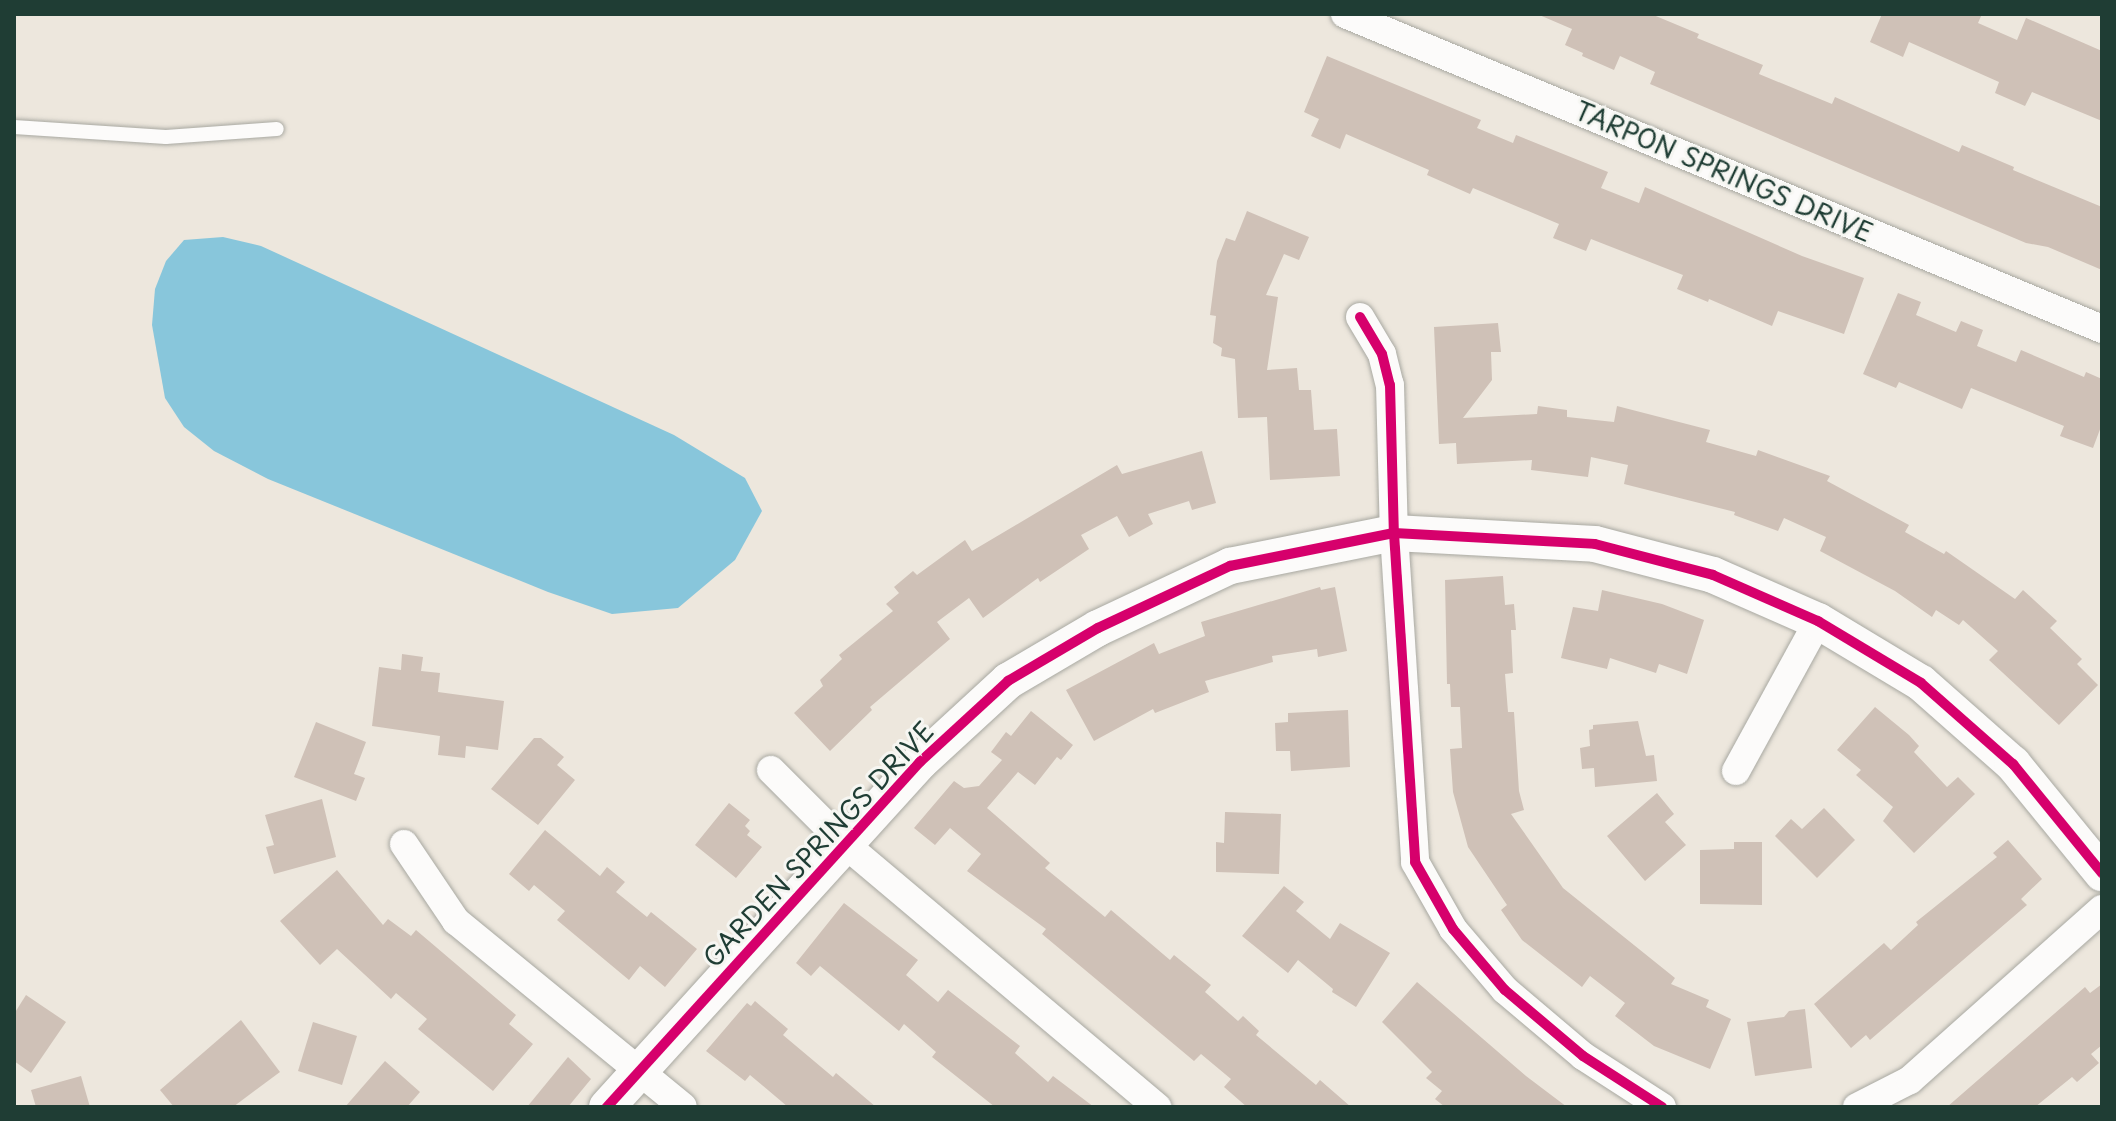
<!DOCTYPE html>
<style>
body{margin:0}
#map{position:relative;width:2116px;height:1121px;overflow:hidden;background:#ede7dd;font-family:"Playpen Sans",sans-serif}
div>[style]{position:absolute}
[style*='--x']{left:calc(var(--x)*1px);top:calc(var(--y)*1px);width:calc(var(--w)*1px);rotate:calc(var(--a)*1deg)}
.water>*{inset:0;background:#88c6db}
.building>*{inset:0;background:#cfc1b7}
.roads{filter:drop-shadow(0 0 2px #a8a8a1) drop-shadow(0 0 2px #a8a8a1)}
.service>*{height:14px;margin:-7px;padding:0 7px;transform-origin:7px;border-radius:7px;background:#fcfbfa}
.minor>*{height:28px;margin:-14px;padding:0 14px;transform-origin:14px;border-radius:14px;background:#fcfbfa}
.tertiary>*{height:36px;margin:-18px;padding:0 18px;transform-origin:18px;border-radius:18px;background:#fcfbfa}
.cycleway>*{height:10px;margin:-5px;padding:0 5px;transform-origin:5px;border-radius:5px;background:#d6006c}
span{translate:-50% -50%;white-space:nowrap;text-align:center;line-height:1.15;-webkit-text-stroke:6px #f6f6f2;paint-order:stroke}
.street-label{font-size:26px;color:#1f3d34}
.frame{position:absolute;inset:0;border:16px solid #1f3d34;pointer-events:none}
</style>
<div id="map">
<div class="water">
<div style="clip-path:polygon(223px 237px,261px 246px,674px 435px,745px 478px,762px 511px,735px 560px,678px 608px,612px 614px,548px 592px,268px 479px,214px 451px,184px 427px,165px 398px,152px 325px,155px 289px,166px 261px,184px 240px)"></div>
</div>
<div class="building">
<div style="clip-path:polygon(1537px 14px,1651px 14px,1699px 34px,1697px 38px,1763px 65px,1759px 74px,1832px 104px,1835px 97px,1959px 152px,1962px 145px,2014px 167px,2013px 170px,2102px 207px,2102px 270px,2048px 247px,2026px 243px,1650px 84px,1655px 72px,1620px 56px,1614px 70px,1582px 56px,1583px 53px,1565px 45px,1572px 29px)"></div>
<div style="clip-path:polygon(1882px 14px,1982px 14px,1978px 23px,2017px 40px,2026px 18px,2102px 51px,2102px 121px,2032px 92px,2025px 106px,1995px 93px,1999px 82px,1909px 42px,1903px 57px,1870px 42px)"></div>
<div style="clip-path:polygon(1327px 56px,1481px 120px,1477px 128px,1513px 143px,1516px 135px,1608px 172px,1601px 188px,1639px 203px,1645px 187px,1802px 256px,1864px 278px,1844px 334px,1778px 311px,1772px 326px,1709px 299px,1708px 302px,1677px 289px,1683px 275px,1591px 239px,1586px 251px,1553px 238px,1559px 224px,1473px 188px,1470px 194px,1427px 175px,1429px 170px,1346px 134px,1340px 149px,1311px 136px,1319px 119px,1304px 112px)"></div>
<div style="clip-path:polygon(1247px 211px,1309px 237px,1299px 260px,1284px 254px,1266px 295px,1278px 297px,1267px 370px,1297px 368px,1299px 390px,1311px 390px,1314px 430px,1337px 429px,1340px 476px,1270px 480px,1267px 417px,1238px 418px,1235px 359px,1221px 356px,1222px 348px,1213px 343px,1216px 316px,1210px 315px,1217px 261px,1226px 238px,1235px 241px)"></div>
<div style="clip-path:polygon(1898px 293px,1921px 302px,1916px 315px,1956px 332px,1961px 321px,1983px 330px,1977px 346px,2016px 362px,2021px 350px,2084px 377px,2086px 372px,2102px 379px,2102px 424px,2093px 448px,2060px 436px,2064px 426px,1971px 388px,1962px 409px,1899px 382px,1896px 388px,1863px 374px)"></div>
<div style="clip-path:polygon(1498px 323px,1501px 352px,1491px 352px,1492px 380px,1463px 418px,1537px 414px,1538px 406px,1567px 410px,1567px 417px,1614px 422px,1617px 406px,1710px 430px,1706px 442px,1756px 456px,1758px 450px,1830px 476px,1827px 481px,1909px 525px,1905px 532px,1944px 554px,1946px 551px,2015px 599px,2023px 590px,2057px 621px,2050px 628px,2082px 659px,2077px 664px,2098px 685px,2059px 725px,1989px 660px,1998px 651px,1963px 620px,1959px 625px,1936px 610px,1932px 617px,1895px 591px,1820px 551px,1826px 537px,1784px 518px,1778px 531px,1734px 515px,1735px 512px,1624px 484px,1628px 465px,1591px 457px,1588px 477px,1531px 470px,1532px 460px,1457px 464px,1456px 443px,1439px 444px,1434px 327px)"></div>
<div style="clip-path:polygon(1202px 451px,1216px 503px,1192px 510px,1189px 501px,1148px 514px,1153px 524px,1129px 537px,1117px 516px,1081px 535px,1089px 549px,1040px 582px,1038px 578px,983px 618px,969px 598px,937px 622px,950px 639px,870px 707px,872px 710px,830px 751px,794px 713px,823px 686px,820px 680px,842px 659px,839px 655px,893px 611px,886px 604px,899px 593px,894px 587px,913px 571px,917px 575px,965px 540px,972px 551px,1117px 465px,1122px 474px)"></div>
<div style="clip-path:polygon(1503px 576px,1505px 605px,1514px 604px,1516px 630px,1511px 630px,1513px 673px,1505px 674px,1508px 712px,1514px 712px,1519px 791px,1524px 810px,1511px 814px,1563px 888px,1675px 978px,1671px 984px,1709px 1000px,1706px 1007px,1731px 1019px,1710px 1069px,1654px 1046px,1615px 1016px,1625px 1003px,1590px 976px,1582px 987px,1522px 940px,1501px 910px,1507px 905px,1468px 847px,1453px 792px,1450px 749px,1462px 748px,1460px 707px,1451px 707px,1450px 684px,1447px 684px,1445px 580px)"></div>
<div style="clip-path:polygon(1320px 587px,1321px 590px,1335px 587px,1347px 651px,1318px 657px,1317px 649px,1272px 656px,1273px 662px,1205px 681px,1209px 692px,1155px 713px,1153px 709px,1094px 741px,1066px 690px,1154px 643px,1159px 654px,1205px 636px,1201px 622px)"></div>
<div style="clip-path:polygon(1602px 590px,1662px 604px,1704px 620px,1687px 674px,1659px 664px,1656px 673px,1610px 658px,1607px 669px,1561px 658px,1573px 607px,1598px 611px)"></div>
<div style="clip-path:polygon(402px 654px,423px 657px,421px 671px,440px 673px,438px 692px,504px 701px,498px 750px,466px 746px,465px 758px,438px 755px,440px 736px,372px 726px,379px 667px,401px 670px)"></div>
<div style="clip-path:polygon(1875px 707px,1909px 735px,1919px 746px,1914px 752px,1947px 787px,1958px 777px,1975px 794px,1914px 853px,1883px 821px,1893px 807px,1856px 775px,1861px 770px,1837px 750px)"></div>
<div style="clip-path:polygon(1348px 710px,1350px 767px,1291px 771px,1290px 751px,1276px 751px,1275px 723px,1288px 722px,1288px 713px)"></div>
<div style="clip-path:polygon(1031px 711px,1073px 745px,1061px 760px,1057px 757px,1035px 785px,1018px 772px,987px 808px,1050px 863px,1045px 868px,1105px 917px,1111px 910px,1170px 960px,1174px 955px,1211px 985px,1205px 992px,1238px 1021px,1243px 1016px,1259px 1031px,1256px 1035px,1316px 1085px,1320px 1080px,1351px 1107px,1247px 1107px,1224px 1087px,1231px 1079px,1201px 1054px,1194px 1061px,1042px 934px,1046px 929px,967px 871px,981px 854px,950px 828px,935px 845px,914px 828px,954px 781px,964px 788px,979px 786px,1002px 760px,991px 752px,1006px 732px,1011px 736px)"></div>
<div style="clip-path:polygon(1638px 721px,1646px 756px,1654px 755px,1657px 781px,1595px 787px,1594px 768px,1582px 769px,1580px 748px,1590px 746px,1589px 730px,1593px 729px,1593px 725px)"></div>
<div style="clip-path:polygon(316px 722px,366px 742px,354px 774px,365px 778px,356px 801px,294px 777px)"></div>
<div style="clip-path:polygon(534px 738px,541px 738px,564px 757px,557px 765px,575px 780px,538px 825px,491px 789px)"></div>
<div style="clip-path:polygon(1657px 793px,1674px 814px,1665px 822px,1686px 845px,1645px 881px,1607px 836px)"></div>
<div style="clip-path:polygon(322px 799px,336px 857px,274px 874px,266px 847px,274px 845px,265px 815px)"></div>
<div style="clip-path:polygon(729px 803px,750px 820px,745px 826px,750px 831px,747px 835px,762px 847px,736px 878px,695px 845px)"></div>
<div style="clip-path:polygon(1824px 808px,1855px 840px,1817px 878px,1775px 836px,1791px 819px,1802px 829px)"></div>
<div style="clip-path:polygon(1225px 812px,1281px 814px,1279px 874px,1216px 872px,1216px 842px,1224px 843px)"></div>
<div style="clip-path:polygon(545px 830px,600px 876px,607px 867px,625px 882px,616px 892px,647px 917px,651px 912px,697px 949px,665px 987px,640px 966px,629px 980px,557px 920px,565px 911px,534px 885px,529px 891px,509px 874px)"></div>
<div style="clip-path:polygon(2008px 840px,2042px 879px,2021px 899px,2027px 905px,1870px 1040px,1866px 1035px,1851px 1048px,1814px 1004px,1884px 943px,1891px 950px,1918px 925px,1916px 922px,1997px 857px,1993px 853px)"></div>
<div style="clip-path:polygon(1734px 842px,1762px 842px,1762px 905px,1700px 904px,1700px 850px,1734px 849px)"></div>
<div style="clip-path:polygon(337px 870px,383px 925px,388px 919px,411px 936px,416px 930px,516px 1015px,509px 1024px,533px 1044px,493px 1091px,418px 1029px,427px 1019px,396px 993px,391px 999px,337px 949px,320px 965px,280px 921px)"></div>
<div style="clip-path:polygon(1284px 886px,1304px 902px,1296px 911px,1330px 939px,1340px 923px,1390px 953px,1356px 1007px,1332px 992px,1333px 989px,1298px 960px,1288px 973px,1242px 936px)"></div>
<div style="clip-path:polygon(844px 903px,918px 960px,906px 975px,938px 1002px,948px 990px,1020px 1046px,1015px 1053px,1048px 1082px,1053px 1076px,1094px 1107px,995px 1107px,932px 1057px,936px 1052px,904px 1024px,899px 1031px,820px 966px,811px 976px,796px 963px)"></div>
<div style="clip-path:polygon(1417px 982px,1526px 1076px,1567px 1107px,1445px 1107px,1435px 1099px,1442px 1091px,1426px 1078px,1432px 1072px,1382px 1022px)"></div>
<div style="clip-path:polygon(2102px 984px,2102px 1045px,2091px 1054px,2099px 1063px,2077px 1082px,2072px 1077px,2035px 1107px,1947px 1107px,2085px 987px,2090px 993px)"></div>
<div style="clip-path:polygon(26px 995px,66px 1022px,31px 1073px,14px 1061px,14px 1014px)"></div>
<div style="clip-path:polygon(755px 1001px,788px 1029px,783px 1035px,833px 1077px,836px 1073px,876px 1107px,788px 1107px,750px 1075px,745px 1081px,706px 1051px,747px 1003px,751px 1006px)"></div>
<div style="clip-path:polygon(1805px 1009px,1812px 1068px,1755px 1076px,1747px 1022px,1784px 1017px,1789px 1011px)"></div>
<div style="clip-path:polygon(241px 1020px,280px 1072px,233px 1107px,174px 1107px,160px 1090px)"></div>
<div style="clip-path:polygon(313px 1022px,357px 1036px,342px 1085px,298px 1071px)"></div>
<div style="clip-path:polygon(568px 1057px,591px 1079px,568px 1107px,527px 1107px)"></div>
<div style="clip-path:polygon(385px 1061px,420px 1092px,407px 1107px,345px 1107px)"></div>
<div style="clip-path:polygon(81px 1076px,90px 1107px,36px 1107px,31px 1090px)"></div>
</div>
<div class="roads">
<div class="service">
<div style="--x:14;--y:127;--w:152;--a:3.8"></div>
<div style="--x:166;--y:137;--w:111;--a:-4.1"></div>
</div>
<div class="minor">
<div style="--x:1345;--y:14;--w:820;--a:22.59"></div>
<div style="--x:1360;--y:317;--w:43;--a:59.3"></div>
<div style="--x:1382;--y:354;--w:32;--a:76"></div>
<div style="--x:1390;--y:385;--w:148;--a:88.5"></div>
<div style="--x:1394;--y:533;--w:330;--a:86.3"></div>
<div style="--x:1415;--y:862;--w:77;--a:60.4"></div>
<div style="--x:1453;--y:929;--w:80;--a:49.6"></div>
<div style="--x:1505;--y:990;--w:102;--a:40.2"></div>
<div style="--x:1583;--y:1056;--w:94;--a:32.8"></div>
<div style="--x:771;--y:770;--w:106;--a:45"></div>
<div style="--x:846;--y:845;--w:407;--a:40.1"></div>
<div style="--x:1736;--y:771;--w:171;--a:-61.3"></div>
<div style="--x:404;--y:844;--w:93;--a:56"></div>
<div style="--x:456;--y:921;--w:293;--a:39.3"></div>
<div style="--x:1857;--y:1107;--w:59;--a:-27"></div>
<div style="--x:1910;--y:1080;--w:257;--a:-41.7"></div>
</div>
<div class="tertiary">
<div style="--x:607;--y:1107;--w:466;--a:-47.8"></div>
<div style="--x:920;--y:762;--w:120;--a:-42.6"></div>
<div style="--x:1008;--y:681;--w:104;--a:-30.5"></div>
<div style="--x:1098;--y:628;--w:146;--a:-25.2"></div>
<div style="--x:1230;--y:566;--w:167;--a:-11.4"></div>
<div style="--x:1394;--y:533;--w:201;--a:3.1"></div>
<div style="--x:1595;--y:544;--w:122;--a:14.7"></div>
<div style="--x:1713;--y:575;--w:115;--a:23.7"></div>
<div style="--x:1818;--y:621;--w:120;--a:31"></div>
<div style="--x:1921;--y:683;--w:123;--a:41.4"></div>
<div style="--x:2013;--y:764;--w:141;--a:50.8"></div>
</div>
</div>
<div class="cycleway">
<div style="--x:1360;--y:317;--w:43;--a:59.3"></div>
<div style="--x:1382;--y:354;--w:32;--a:76"></div>
<div style="--x:1390;--y:385;--w:148;--a:88.5"></div>
<div style="--x:1394;--y:533;--w:330;--a:86.3"></div>
<div style="--x:1415;--y:862;--w:77;--a:60.4"></div>
<div style="--x:1453;--y:929;--w:80;--a:49.6"></div>
<div style="--x:1505;--y:990;--w:102;--a:40.2"></div>
<div style="--x:1583;--y:1056;--w:94;--a:32.8"></div>
<div style="--x:607;--y:1107;--w:466;--a:-47.8"></div>
<div style="--x:920;--y:762;--w:120;--a:-42.6"></div>
<div style="--x:1008;--y:681;--w:104;--a:-30.5"></div>
<div style="--x:1098;--y:628;--w:146;--a:-25.2"></div>
<div style="--x:1230;--y:566;--w:167;--a:-11.4"></div>
<div style="--x:1394;--y:533;--w:201;--a:3.1"></div>
<div style="--x:1595;--y:544;--w:122;--a:14.7"></div>
<div style="--x:1713;--y:575;--w:115;--a:23.7"></div>
<div style="--x:1818;--y:621;--w:120;--a:31"></div>
<div style="--x:1921;--y:683;--w:123;--a:41.4"></div>
<div style="--x:2013;--y:764;--w:141;--a:50.8"></div>
</div>
<div class="street-label">
<span style="left:1724px;top:171px;rotate:23deg">TARPON SPRINGS DRIVE</span>
<span style="left:818px;top:844px;rotate:-47deg">GARDEN SPRINGS DRIVE</span>
</div>
<div class="frame"></div>
</div>
